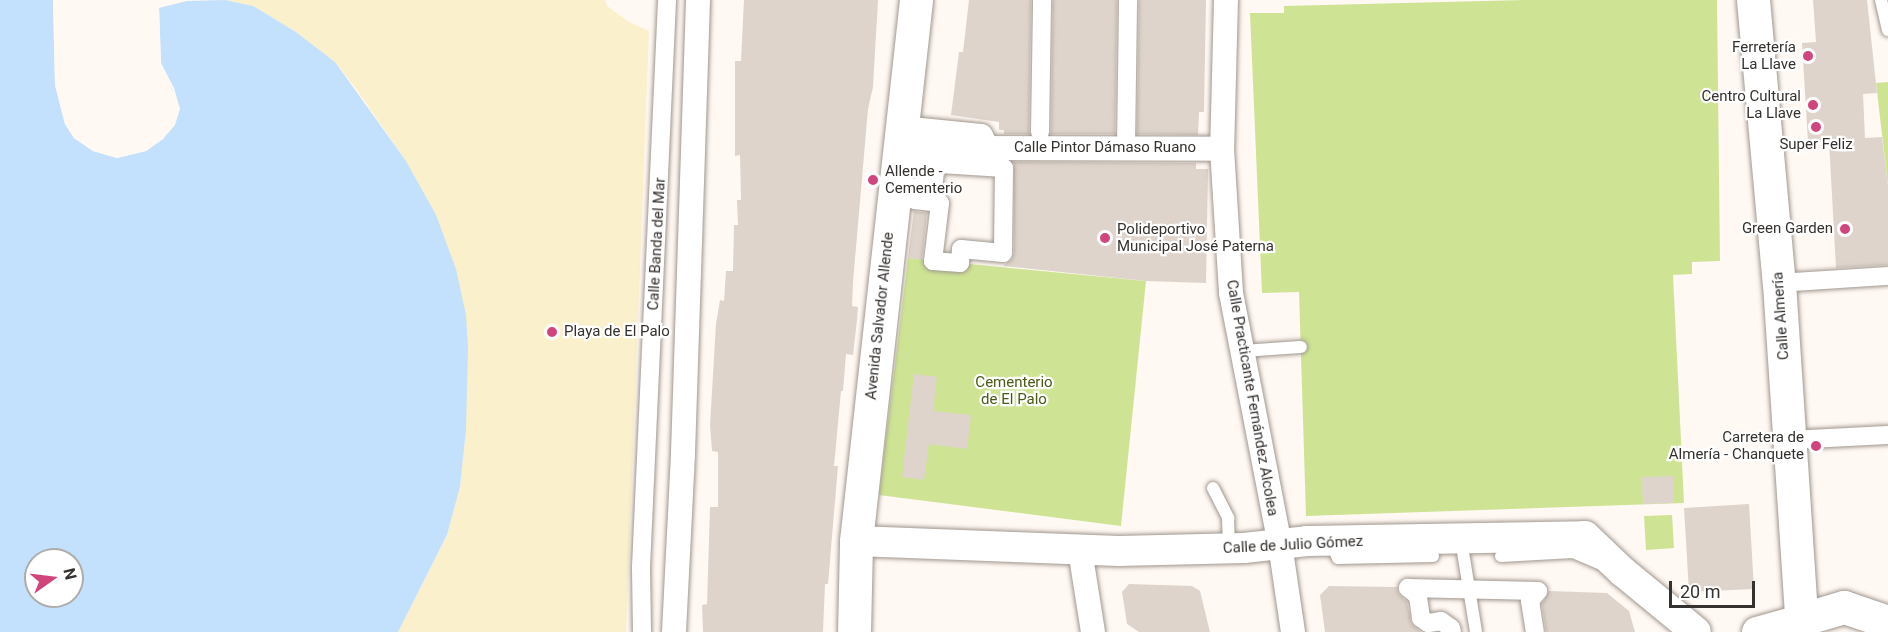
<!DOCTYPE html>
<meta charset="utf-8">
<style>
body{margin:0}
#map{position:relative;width:1888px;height:632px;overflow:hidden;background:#fff8f3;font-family:Roboto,sans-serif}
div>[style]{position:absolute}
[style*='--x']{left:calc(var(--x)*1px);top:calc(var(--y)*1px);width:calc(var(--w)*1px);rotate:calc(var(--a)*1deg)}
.green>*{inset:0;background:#cee494}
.sand>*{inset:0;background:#faf0cb}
.water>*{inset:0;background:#c3e0fc}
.pier>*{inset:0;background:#fff8f3}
.building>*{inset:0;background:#ded4cb}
.roads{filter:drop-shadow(0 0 2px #a0978e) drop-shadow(0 0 2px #a0978e)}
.service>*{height:12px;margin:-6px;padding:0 6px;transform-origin:6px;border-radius:6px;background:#fff}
.pedestrian>*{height:18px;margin:-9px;padding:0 9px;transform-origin:9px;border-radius:9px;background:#fff}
.minor>*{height:24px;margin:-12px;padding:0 12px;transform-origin:12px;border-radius:12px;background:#fff}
.tertiary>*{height:30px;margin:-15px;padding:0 15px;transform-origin:15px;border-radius:15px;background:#fff}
.secondary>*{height:33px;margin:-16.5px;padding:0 16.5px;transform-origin:16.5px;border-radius:16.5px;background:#fff}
.primary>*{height:33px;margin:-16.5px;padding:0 16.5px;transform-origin:16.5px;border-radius:16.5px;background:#fff}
.dots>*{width:16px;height:16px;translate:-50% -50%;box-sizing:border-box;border:3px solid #fff;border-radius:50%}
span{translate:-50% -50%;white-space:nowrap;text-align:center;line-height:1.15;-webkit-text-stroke:4.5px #fff;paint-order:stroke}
.poi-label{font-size:15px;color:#35312e}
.right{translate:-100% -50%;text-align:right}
.left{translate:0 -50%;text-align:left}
.street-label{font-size:15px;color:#35312e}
.park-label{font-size:15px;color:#4b5916}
.north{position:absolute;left:24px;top:548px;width:60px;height:60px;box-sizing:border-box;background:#fff;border:2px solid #aeadab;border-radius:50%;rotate:76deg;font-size:16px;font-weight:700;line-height:24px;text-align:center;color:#35312e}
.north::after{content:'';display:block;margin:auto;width:21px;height:27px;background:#d0457b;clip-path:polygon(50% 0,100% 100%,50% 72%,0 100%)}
.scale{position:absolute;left:1669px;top:581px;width:86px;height:27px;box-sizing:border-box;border:3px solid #35312e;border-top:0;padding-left:8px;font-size:18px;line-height:21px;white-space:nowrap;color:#35312e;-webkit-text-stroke:4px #fff;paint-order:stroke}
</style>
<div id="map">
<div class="green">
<div style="clip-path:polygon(1525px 0,1717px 0,1720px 261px,1692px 262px,1692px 274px,1673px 275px,1684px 503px,1306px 516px,1299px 292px,1262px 293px,1250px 13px,1284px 13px,1284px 6px)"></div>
<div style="clip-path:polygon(1888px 82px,1888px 186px,1876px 83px)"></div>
<div style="clip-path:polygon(908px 258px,1146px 281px,1121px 526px,879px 495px)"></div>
<div style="clip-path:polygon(1672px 515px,1674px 548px,1646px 550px,1644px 516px)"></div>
</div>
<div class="sand">
<div style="clip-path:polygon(225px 0,605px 0,607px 6px,629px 22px,649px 31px,626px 632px,398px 632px,447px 536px,460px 487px,466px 430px,466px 315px,406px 161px,357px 90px,335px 62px,296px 32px,253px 6px)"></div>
</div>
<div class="water">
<div style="clip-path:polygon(evenodd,0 0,53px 0,55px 85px,65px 124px,74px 138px,93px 151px,117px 158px,146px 151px,163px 139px,180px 109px,161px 63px,159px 8px,187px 1px,225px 0,253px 6px,296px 32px,335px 62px,406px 161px,436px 215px,456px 269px,466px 315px,468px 348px,466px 430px,460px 487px,447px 535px,398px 632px,0 632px,0 0,36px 560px,72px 560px,72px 596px,36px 596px,36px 560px)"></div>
</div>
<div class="pier">
<div style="clip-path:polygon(53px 0,56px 0,58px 85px,68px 123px,76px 136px,94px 149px,117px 155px,145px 148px,161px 137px,172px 123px,177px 109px,172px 89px,158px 64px,156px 8px,159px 5px,161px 63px,174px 88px,180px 109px,175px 125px,163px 139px,146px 151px,117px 158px,93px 151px,74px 138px,65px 124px,55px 85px)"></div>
</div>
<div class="building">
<div style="clip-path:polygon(744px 0,878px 0,873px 87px,868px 109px,853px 282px,852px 306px,858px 307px,857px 320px,853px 355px,846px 354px,843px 391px,841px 391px,834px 466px,838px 466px,828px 584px,825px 584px,823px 632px,703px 632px,702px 605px,707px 604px,710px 507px,718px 507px,718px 452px,712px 451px,710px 425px,716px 324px,720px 300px,724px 301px,726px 271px,733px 271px,734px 225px,738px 225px,737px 200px,741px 200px,740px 155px,735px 156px,735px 61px,741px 61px)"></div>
<div style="clip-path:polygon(969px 0,1031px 0,1029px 134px,1004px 134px,1004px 130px,999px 130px,999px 122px,951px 115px,959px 52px,963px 52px)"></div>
<div style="clip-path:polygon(1053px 0,1117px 0,1115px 134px,1051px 134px)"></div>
<div style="clip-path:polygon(1139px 0,1206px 0,1204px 112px,1199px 112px,1198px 135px,1137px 134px)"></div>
<div style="clip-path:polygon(1813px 0,1867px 0,1877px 93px,1863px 94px,1865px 138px,1882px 137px,1888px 186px,1888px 265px,1836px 268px,1829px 141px,1808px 142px,1802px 43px,1816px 42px)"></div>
<div style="clip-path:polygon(1014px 162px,1196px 163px,1196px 169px,1208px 169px,1206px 283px,1146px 281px,1003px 266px,1012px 259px,1014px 253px)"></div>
<div style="clip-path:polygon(914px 211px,927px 213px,922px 260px,908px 258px)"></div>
<div style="clip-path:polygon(914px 374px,937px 377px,933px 411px,971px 415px,967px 449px,929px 444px,924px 480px,902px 477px)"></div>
<div style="clip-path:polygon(1673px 476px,1674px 503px,1643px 504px,1642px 477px)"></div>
<div style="clip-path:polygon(1749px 504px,1754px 589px,1689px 592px,1684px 508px)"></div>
<div style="clip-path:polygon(1129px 584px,1192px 586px,1200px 591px,1210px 632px,1139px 632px,1127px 624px,1122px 592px)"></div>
<div style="clip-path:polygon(1329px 586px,1397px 587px,1398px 593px,1407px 602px,1411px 623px,1421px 632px,1325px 632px,1320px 595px)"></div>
<div style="clip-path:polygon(1549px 591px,1607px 593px,1629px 611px,1635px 632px,1546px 632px,1542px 604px)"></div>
</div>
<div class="roads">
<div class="service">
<div style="--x:1881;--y:0;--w:31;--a:77"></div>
<div style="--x:1242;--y:351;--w:59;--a:-3.9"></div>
<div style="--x:1213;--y:488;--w:34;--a:63"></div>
<div style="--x:1228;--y:518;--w:29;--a:88"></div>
<div style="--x:1461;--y:540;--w:93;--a:80.7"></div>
<div style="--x:1330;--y:542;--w:18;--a:63"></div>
<div style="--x:1338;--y:558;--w:95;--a:-1.2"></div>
<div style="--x:1501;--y:556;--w:72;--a:-3.2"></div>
<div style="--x:1573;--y:552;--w:28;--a:23"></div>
</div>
<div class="pedestrian">
<div style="--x:1040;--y:132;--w:132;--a:-89.1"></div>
<div style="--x:1126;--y:147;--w:147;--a:-89.2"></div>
<div style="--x:924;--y:163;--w:80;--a:3.6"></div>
<div style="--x:1004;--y:168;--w:85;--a:90.7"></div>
<div style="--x:1003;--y:253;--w:42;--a:-174.6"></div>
<div style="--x:961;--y:249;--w:14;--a:94"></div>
<div style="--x:960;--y:263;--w:27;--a:-176"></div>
<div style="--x:933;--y:261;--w:58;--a:-83.1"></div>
<div style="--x:940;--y:203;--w:25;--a:-173"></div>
<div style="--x:915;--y:200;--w:13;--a:-81"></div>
<div style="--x:917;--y:187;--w:16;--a:11"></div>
<div style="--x:933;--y:190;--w:18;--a:-84"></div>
<div style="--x:935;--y:172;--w:12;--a:-175"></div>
<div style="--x:923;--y:171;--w:8;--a:-83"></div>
<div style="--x:1779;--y:283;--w:109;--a:-3.7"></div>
<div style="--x:1789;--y:440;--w:99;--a:-2.9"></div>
<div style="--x:642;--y:632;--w:65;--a:-90.9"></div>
<div style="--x:641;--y:567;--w:568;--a:-87.37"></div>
<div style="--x:1452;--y:632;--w:4;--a:-104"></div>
<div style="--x:1451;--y:628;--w:12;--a:-145"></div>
<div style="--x:1441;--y:621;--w:13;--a:171"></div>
<div style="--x:1428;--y:623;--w:9;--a:-144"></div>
<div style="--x:1421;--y:618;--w:22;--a:-98"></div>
<div style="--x:1418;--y:596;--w:13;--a:-141"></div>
<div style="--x:1408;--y:588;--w:130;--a:1.3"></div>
<div style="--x:1538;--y:591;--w:13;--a:129"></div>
<div style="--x:1530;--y:601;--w:31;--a:81"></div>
</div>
<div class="minor">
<div style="--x:1226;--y:0;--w:149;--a:91.5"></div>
<div style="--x:1222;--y:149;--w:144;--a:86.4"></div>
<div style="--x:1231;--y:293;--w:256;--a:79"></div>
<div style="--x:1280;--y:544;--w:89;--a:81.6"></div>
<div style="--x:901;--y:128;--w:80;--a:5.7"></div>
<div style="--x:981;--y:136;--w:13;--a:63"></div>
<div style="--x:899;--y:151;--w:81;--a:4.9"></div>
<div style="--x:980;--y:158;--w:12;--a:-55"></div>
<div style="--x:987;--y:148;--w:235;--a:0.2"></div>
<div style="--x:1080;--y:550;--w:83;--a:81"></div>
<div style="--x:674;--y:632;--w:179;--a:-87.1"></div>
<div style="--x:683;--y:453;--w:453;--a:-88.1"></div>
</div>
<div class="tertiary">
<div style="--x:856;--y:541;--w:263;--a:2.2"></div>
<div style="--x:1119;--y:551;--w:125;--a:-1.4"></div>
<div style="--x:1244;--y:548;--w:63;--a:-6.3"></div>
<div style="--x:1307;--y:541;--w:278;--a:-1"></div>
<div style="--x:1585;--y:536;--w:52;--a:43.5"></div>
<div style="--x:1623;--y:572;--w:94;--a:39.4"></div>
<div style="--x:1757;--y:632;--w:45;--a:-15.6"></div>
</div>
<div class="secondary">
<div style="--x:1800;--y:620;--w:46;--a:-16.5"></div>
<div style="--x:1844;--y:607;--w:46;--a:18.8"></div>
</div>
<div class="primary">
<div style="--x:1753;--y:0;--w:284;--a:84.8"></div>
<div style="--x:1779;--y:283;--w:350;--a:86.2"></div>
<div style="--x:854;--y:632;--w:91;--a:-88.7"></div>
<div style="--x:856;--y:541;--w:544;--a:-83.67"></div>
</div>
</div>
<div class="dots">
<div style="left:1808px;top:56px;background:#d0457b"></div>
<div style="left:1813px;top:105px;background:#d0457b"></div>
<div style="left:1816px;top:127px;background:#d0457b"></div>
<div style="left:873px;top:180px;background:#d0457b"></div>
<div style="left:1845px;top:229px;background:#d0457b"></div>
<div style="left:1105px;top:238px;background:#d0457b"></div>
<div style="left:552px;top:332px;background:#d0457b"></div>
<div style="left:1816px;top:446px;background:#d0457b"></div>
</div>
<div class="poi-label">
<span class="right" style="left:1796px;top:56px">Ferretería<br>La Llave</span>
<span class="right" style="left:1801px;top:105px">Centro Cultural<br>La Llave</span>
<span style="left:1816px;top:145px">Super Feliz</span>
<span class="left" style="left:885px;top:180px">Allende -<br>Cementerio</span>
<span class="left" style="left:1117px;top:238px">Polideportivo<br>Municipal José Paterna</span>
<span class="right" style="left:1833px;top:229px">Green Garden</span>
<span class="left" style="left:564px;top:332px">Playa de El Palo</span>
<span class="right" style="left:1804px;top:446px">Carretera de<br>Almería - Chanquete</span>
</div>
<div class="street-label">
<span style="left:1105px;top:148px">Calle Pintor Dámaso Ruano</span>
<span style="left:657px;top:244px;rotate:-87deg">Calle Banda del Mar</span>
<span style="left:880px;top:316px;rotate:-84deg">Avenida Salvador Allende</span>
<span style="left:1781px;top:316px;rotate:-94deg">Calle Almería</span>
<span style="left:1252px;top:398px;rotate:80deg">Calle Practicante Fernández Alcolea</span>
<span style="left:1293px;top:545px;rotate:-3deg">Calle de Julio Gómez</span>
</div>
<div class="park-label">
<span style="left:1014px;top:391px">Cementerio<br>de El Palo</span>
</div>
<div class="north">N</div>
<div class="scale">20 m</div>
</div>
